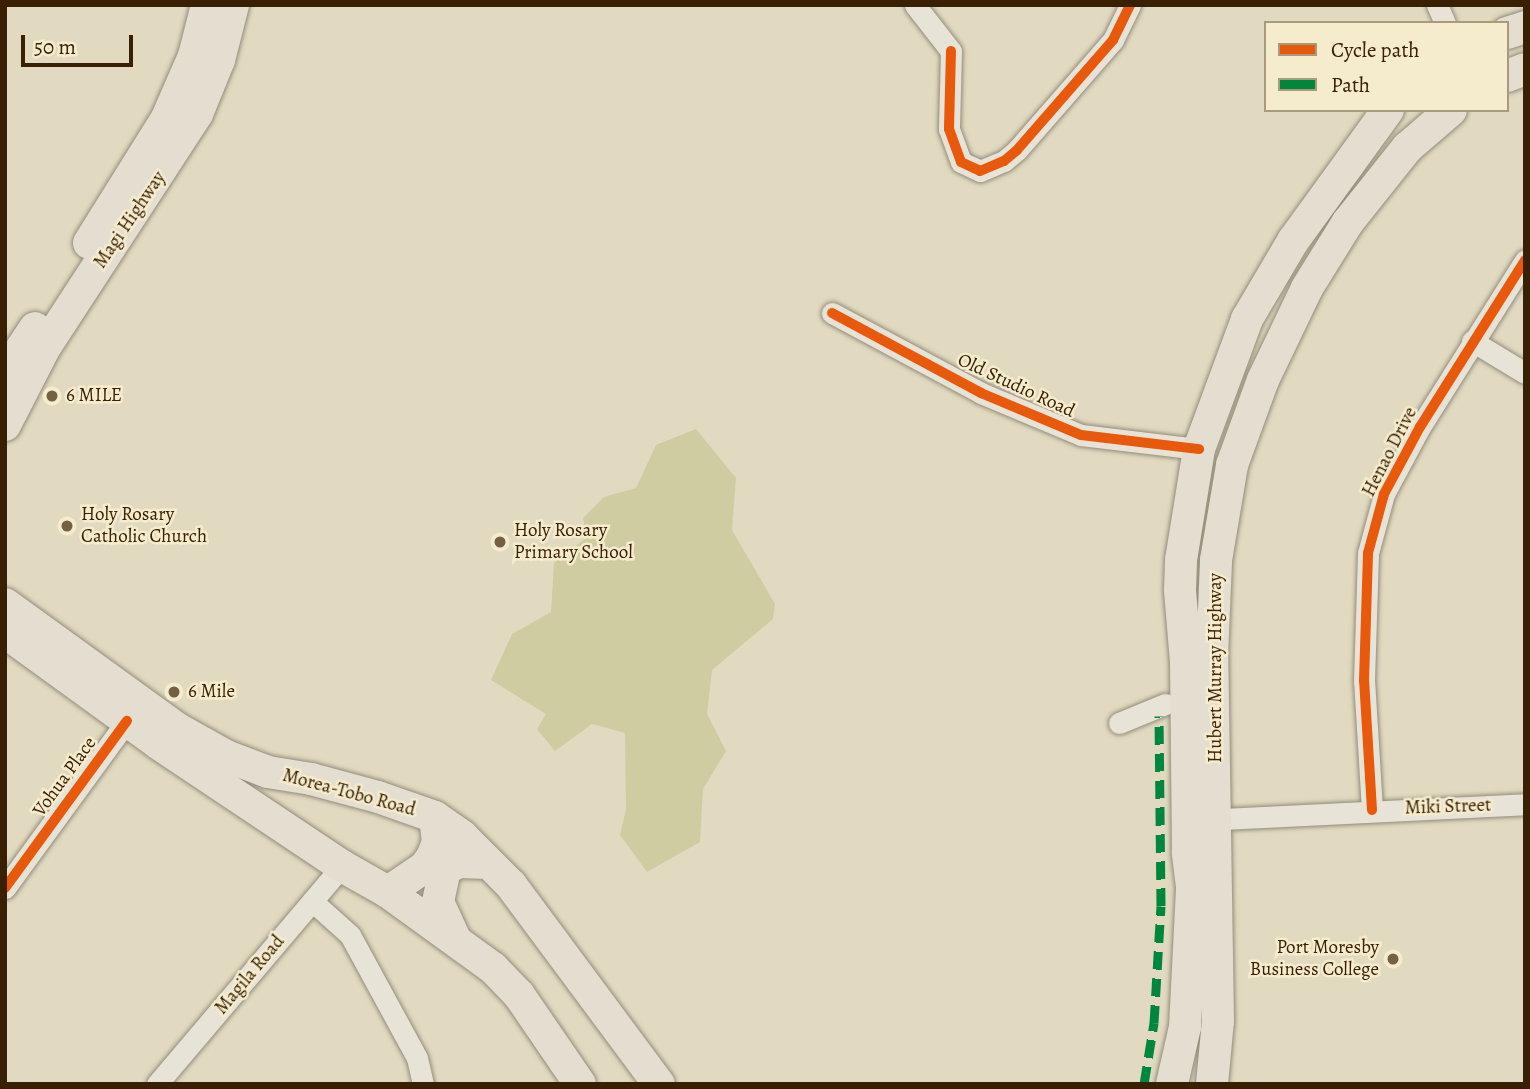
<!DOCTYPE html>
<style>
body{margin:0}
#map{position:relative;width:1530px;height:1089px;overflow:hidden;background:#e1dac0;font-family:Alegreya,serif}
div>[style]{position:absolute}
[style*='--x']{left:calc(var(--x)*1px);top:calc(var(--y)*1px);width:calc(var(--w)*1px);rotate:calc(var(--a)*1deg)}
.green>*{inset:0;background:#cfcca1}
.roads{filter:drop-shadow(0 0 2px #938c7a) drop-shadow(0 0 2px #938c7a)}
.minor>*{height:21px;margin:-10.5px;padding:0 10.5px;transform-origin:10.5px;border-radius:10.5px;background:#e7e3d6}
.highway>*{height:32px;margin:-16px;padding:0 16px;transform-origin:16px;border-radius:16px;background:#e3decf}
.quiet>*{height:9px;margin-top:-4.5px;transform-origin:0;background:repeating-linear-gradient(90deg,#00873e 0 18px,transparent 0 27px)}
.cycleway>*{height:10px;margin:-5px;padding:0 5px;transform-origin:5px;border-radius:5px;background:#e8590c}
.dots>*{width:19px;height:19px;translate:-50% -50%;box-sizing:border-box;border:4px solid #f5eccd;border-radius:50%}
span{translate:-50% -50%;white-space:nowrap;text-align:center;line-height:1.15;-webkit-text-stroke:5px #f5eccd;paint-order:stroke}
.street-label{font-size:19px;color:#392003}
.poi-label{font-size:19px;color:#392003}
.left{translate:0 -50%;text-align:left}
.right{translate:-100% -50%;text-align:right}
.frame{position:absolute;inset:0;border:7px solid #392003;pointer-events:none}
.legend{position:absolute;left:1264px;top:21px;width:245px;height:91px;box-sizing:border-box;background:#f5eccd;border:2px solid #aa9a7c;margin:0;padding:9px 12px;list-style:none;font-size:21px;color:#392003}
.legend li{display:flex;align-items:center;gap:14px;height:35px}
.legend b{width:35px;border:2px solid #aa9a7c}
.scale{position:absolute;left:21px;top:35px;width:112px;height:32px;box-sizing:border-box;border:4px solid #392003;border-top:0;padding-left:9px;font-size:21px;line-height:24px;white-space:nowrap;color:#392003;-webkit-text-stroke:5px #f5eccd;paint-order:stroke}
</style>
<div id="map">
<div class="green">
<div style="clip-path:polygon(696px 429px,736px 478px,732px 530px,775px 604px,773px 619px,712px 670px,707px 714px,726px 751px,703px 789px,700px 842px,647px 872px,620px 835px,626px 809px,625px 733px,592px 724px,555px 751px,537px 729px,546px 714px,491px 680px,512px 634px,551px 612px,554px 563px,587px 537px,583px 518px,604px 497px,636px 488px,656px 445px)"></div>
</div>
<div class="roads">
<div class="minor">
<div style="--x:915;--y:5;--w:58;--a:52"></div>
<div style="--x:951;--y:51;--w:78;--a:91.5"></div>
<div style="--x:949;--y:129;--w:35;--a:70"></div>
<div style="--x:961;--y:162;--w:21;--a:25"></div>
<div style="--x:980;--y:171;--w:26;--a:-23"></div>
<div style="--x:1004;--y:161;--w:17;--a:-40"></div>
<div style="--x:1017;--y:150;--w:146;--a:-48.9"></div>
<div style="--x:1113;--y:40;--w:39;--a:-64"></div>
<div style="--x:1437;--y:5;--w:20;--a:66"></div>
<div style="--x:832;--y:313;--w:169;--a:28.2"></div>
<div style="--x:981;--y:393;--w:108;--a:22.8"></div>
<div style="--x:1081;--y:435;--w:119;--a:6.8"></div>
<div style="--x:1472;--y:341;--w:62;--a:31.1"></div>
<div style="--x:1119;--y:723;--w:50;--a:-22.4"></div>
<div style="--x:1372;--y:810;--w:129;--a:-93.5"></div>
<div style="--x:1364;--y:681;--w:128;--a:-88.2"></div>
<div style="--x:1368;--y:553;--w:61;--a:-74.8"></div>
<div style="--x:1384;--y:494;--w:76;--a:-61.8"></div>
<div style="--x:1420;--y:427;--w:197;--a:-57.8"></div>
<div style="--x:1202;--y:820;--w:323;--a:-2.8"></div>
<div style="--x:5;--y:888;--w:207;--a:-53.9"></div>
<div style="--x:312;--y:901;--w:51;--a:41.8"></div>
<div style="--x:350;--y:935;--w:140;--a:61.4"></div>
<div style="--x:417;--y:1058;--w:27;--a:77"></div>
<div style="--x:157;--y:1084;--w:286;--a:-49.7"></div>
</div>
<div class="highway">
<div style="--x:1507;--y:33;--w:19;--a:-18"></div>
<div style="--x:1507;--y:76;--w:19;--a:-21"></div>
<div style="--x:89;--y:243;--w:147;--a:-58"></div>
<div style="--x:167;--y:118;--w:68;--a:-66.5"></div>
<div style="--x:194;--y:56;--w:53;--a:-75.7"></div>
<div style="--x:5;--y:373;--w:54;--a:-56.3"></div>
<div style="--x:5;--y:425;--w:88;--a:-62.9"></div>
<div style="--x:45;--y:347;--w:278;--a:-56.9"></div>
<div style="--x:197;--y:114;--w:58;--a:-67.8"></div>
<div style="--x:219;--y:60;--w:57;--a:-75.7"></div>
<div style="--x:5;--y:604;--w:211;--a:35.9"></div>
<div style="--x:176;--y:728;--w:57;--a:29.2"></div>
<div style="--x:226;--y:756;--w:45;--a:20.9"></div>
<div style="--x:268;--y:772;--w:44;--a:9.2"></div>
<div style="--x:311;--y:779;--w:69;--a:15"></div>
<div style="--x:378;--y:797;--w:60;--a:19.3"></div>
<div style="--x:435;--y:817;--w:33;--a:35"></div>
<div style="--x:462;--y:836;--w:69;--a:45"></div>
<div style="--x:511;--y:885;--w:248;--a:53.4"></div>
<div style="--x:5;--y:632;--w:190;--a:36"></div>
<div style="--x:159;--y:744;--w:220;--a:33.7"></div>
<div style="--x:342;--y:866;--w:53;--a:29.5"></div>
<div style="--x:388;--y:892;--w:130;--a:35.9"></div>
<div style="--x:493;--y:968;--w:37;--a:46"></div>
<div style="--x:519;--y:995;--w:108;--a:55.6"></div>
<div style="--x:388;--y:892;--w:45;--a:-34"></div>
<div style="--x:425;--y:867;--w:12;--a:-55"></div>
<div style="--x:432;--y:857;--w:16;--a:-68"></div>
<div style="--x:438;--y:842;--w:25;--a:-97"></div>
<div style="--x:455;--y:939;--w:41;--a:-114.7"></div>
<div style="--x:438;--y:902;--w:34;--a:-78"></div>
<div style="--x:445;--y:869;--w:16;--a:-27"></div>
<div style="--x:459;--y:862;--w:29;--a:2"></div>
<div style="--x:1172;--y:1084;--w:58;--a:-77.2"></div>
<div style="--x:1185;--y:1027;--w:140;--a:-87.1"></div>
<div style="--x:1192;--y:887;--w:35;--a:-97"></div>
<div style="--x:1188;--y:852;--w:190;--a:-90.6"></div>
<div style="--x:1186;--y:662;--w:72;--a:-94.8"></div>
<div style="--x:1180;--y:590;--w:30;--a:-88"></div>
<div style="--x:1181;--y:560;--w:112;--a:-80.8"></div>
<div style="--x:1199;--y:449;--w:139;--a:-69.7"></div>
<div style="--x:1247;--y:319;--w:91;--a:-59.5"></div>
<div style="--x:1293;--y:241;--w:162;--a:-54.1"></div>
<div style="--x:1212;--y:1084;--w:63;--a:-84.6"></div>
<div style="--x:1218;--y:1021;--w:364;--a:-90.9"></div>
<div style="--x:1212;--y:657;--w:97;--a:-87.6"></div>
<div style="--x:1216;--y:560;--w:96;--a:-80.4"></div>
<div style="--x:1232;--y:465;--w:90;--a:-70"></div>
<div style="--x:1263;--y:380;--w:102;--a:-64.4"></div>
<div style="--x:1307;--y:288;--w:78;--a:-58.2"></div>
<div style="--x:1348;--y:222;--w:95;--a:-51.4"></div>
<div style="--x:1407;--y:148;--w:58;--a:-40.8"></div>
</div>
</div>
<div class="quiet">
<div style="--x:1144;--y:1084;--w:62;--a:-80.7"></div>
<div style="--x:1154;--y:1023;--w:117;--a:-86.6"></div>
<div style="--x:1161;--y:906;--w:190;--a:-90.6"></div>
</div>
<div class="cycleway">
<div style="--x:951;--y:51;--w:78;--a:91.5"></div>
<div style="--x:949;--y:129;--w:35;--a:70"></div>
<div style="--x:961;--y:162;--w:21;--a:25"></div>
<div style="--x:980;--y:171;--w:26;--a:-23"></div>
<div style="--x:1004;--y:161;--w:17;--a:-40"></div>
<div style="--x:1017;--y:150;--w:146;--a:-48.9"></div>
<div style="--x:1113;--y:40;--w:39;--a:-64"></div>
<div style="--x:832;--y:313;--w:169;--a:28.2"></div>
<div style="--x:981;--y:393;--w:108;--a:22.8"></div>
<div style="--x:1081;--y:435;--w:119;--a:6.8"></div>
<div style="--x:1372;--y:810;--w:129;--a:-93.5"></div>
<div style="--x:1364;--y:681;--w:128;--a:-88.2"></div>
<div style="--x:1368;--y:553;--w:61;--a:-74.8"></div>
<div style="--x:1384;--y:494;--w:76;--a:-61.8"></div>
<div style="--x:1420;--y:427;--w:197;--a:-57.8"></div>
<div style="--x:5;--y:888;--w:207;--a:-53.9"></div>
</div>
<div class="dots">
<div style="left:52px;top:396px;background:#746145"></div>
<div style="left:67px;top:526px;background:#746145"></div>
<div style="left:500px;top:542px;background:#746145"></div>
<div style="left:174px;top:692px;background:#746145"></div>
<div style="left:1393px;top:959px;background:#746145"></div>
</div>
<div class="street-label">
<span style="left:130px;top:220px;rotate:-56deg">Magi Highway</span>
<span style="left:1016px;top:386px;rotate:25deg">Old Studio Road</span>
<span style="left:1390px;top:452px;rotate:-63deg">Henao Drive</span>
<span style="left:1216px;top:668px;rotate:-90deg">Hubert Murray Highway</span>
<span style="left:65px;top:777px;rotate:-54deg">Vohua Place</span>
<span style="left:349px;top:793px;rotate:15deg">Morea-Tobo Road</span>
<span style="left:1448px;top:807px;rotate:-2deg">Miki Street</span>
<span style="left:250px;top:975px;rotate:-50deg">Magila Road</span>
</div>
<div class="poi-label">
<span class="left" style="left:66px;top:396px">6 MILE</span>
<span class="left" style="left:81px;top:526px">Holy Rosary<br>Catholic Church</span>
<span class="left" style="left:514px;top:542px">Holy Rosary<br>Primary School</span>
<span class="left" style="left:188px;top:692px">6 Mile</span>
<span class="right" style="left:1379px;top:959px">Port Moresby<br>Business College</span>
</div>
<div class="frame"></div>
<ul class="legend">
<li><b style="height:9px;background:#e8590c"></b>Cycle path</li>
<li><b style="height:9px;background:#00873e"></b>Path</li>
</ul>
<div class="scale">50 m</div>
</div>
